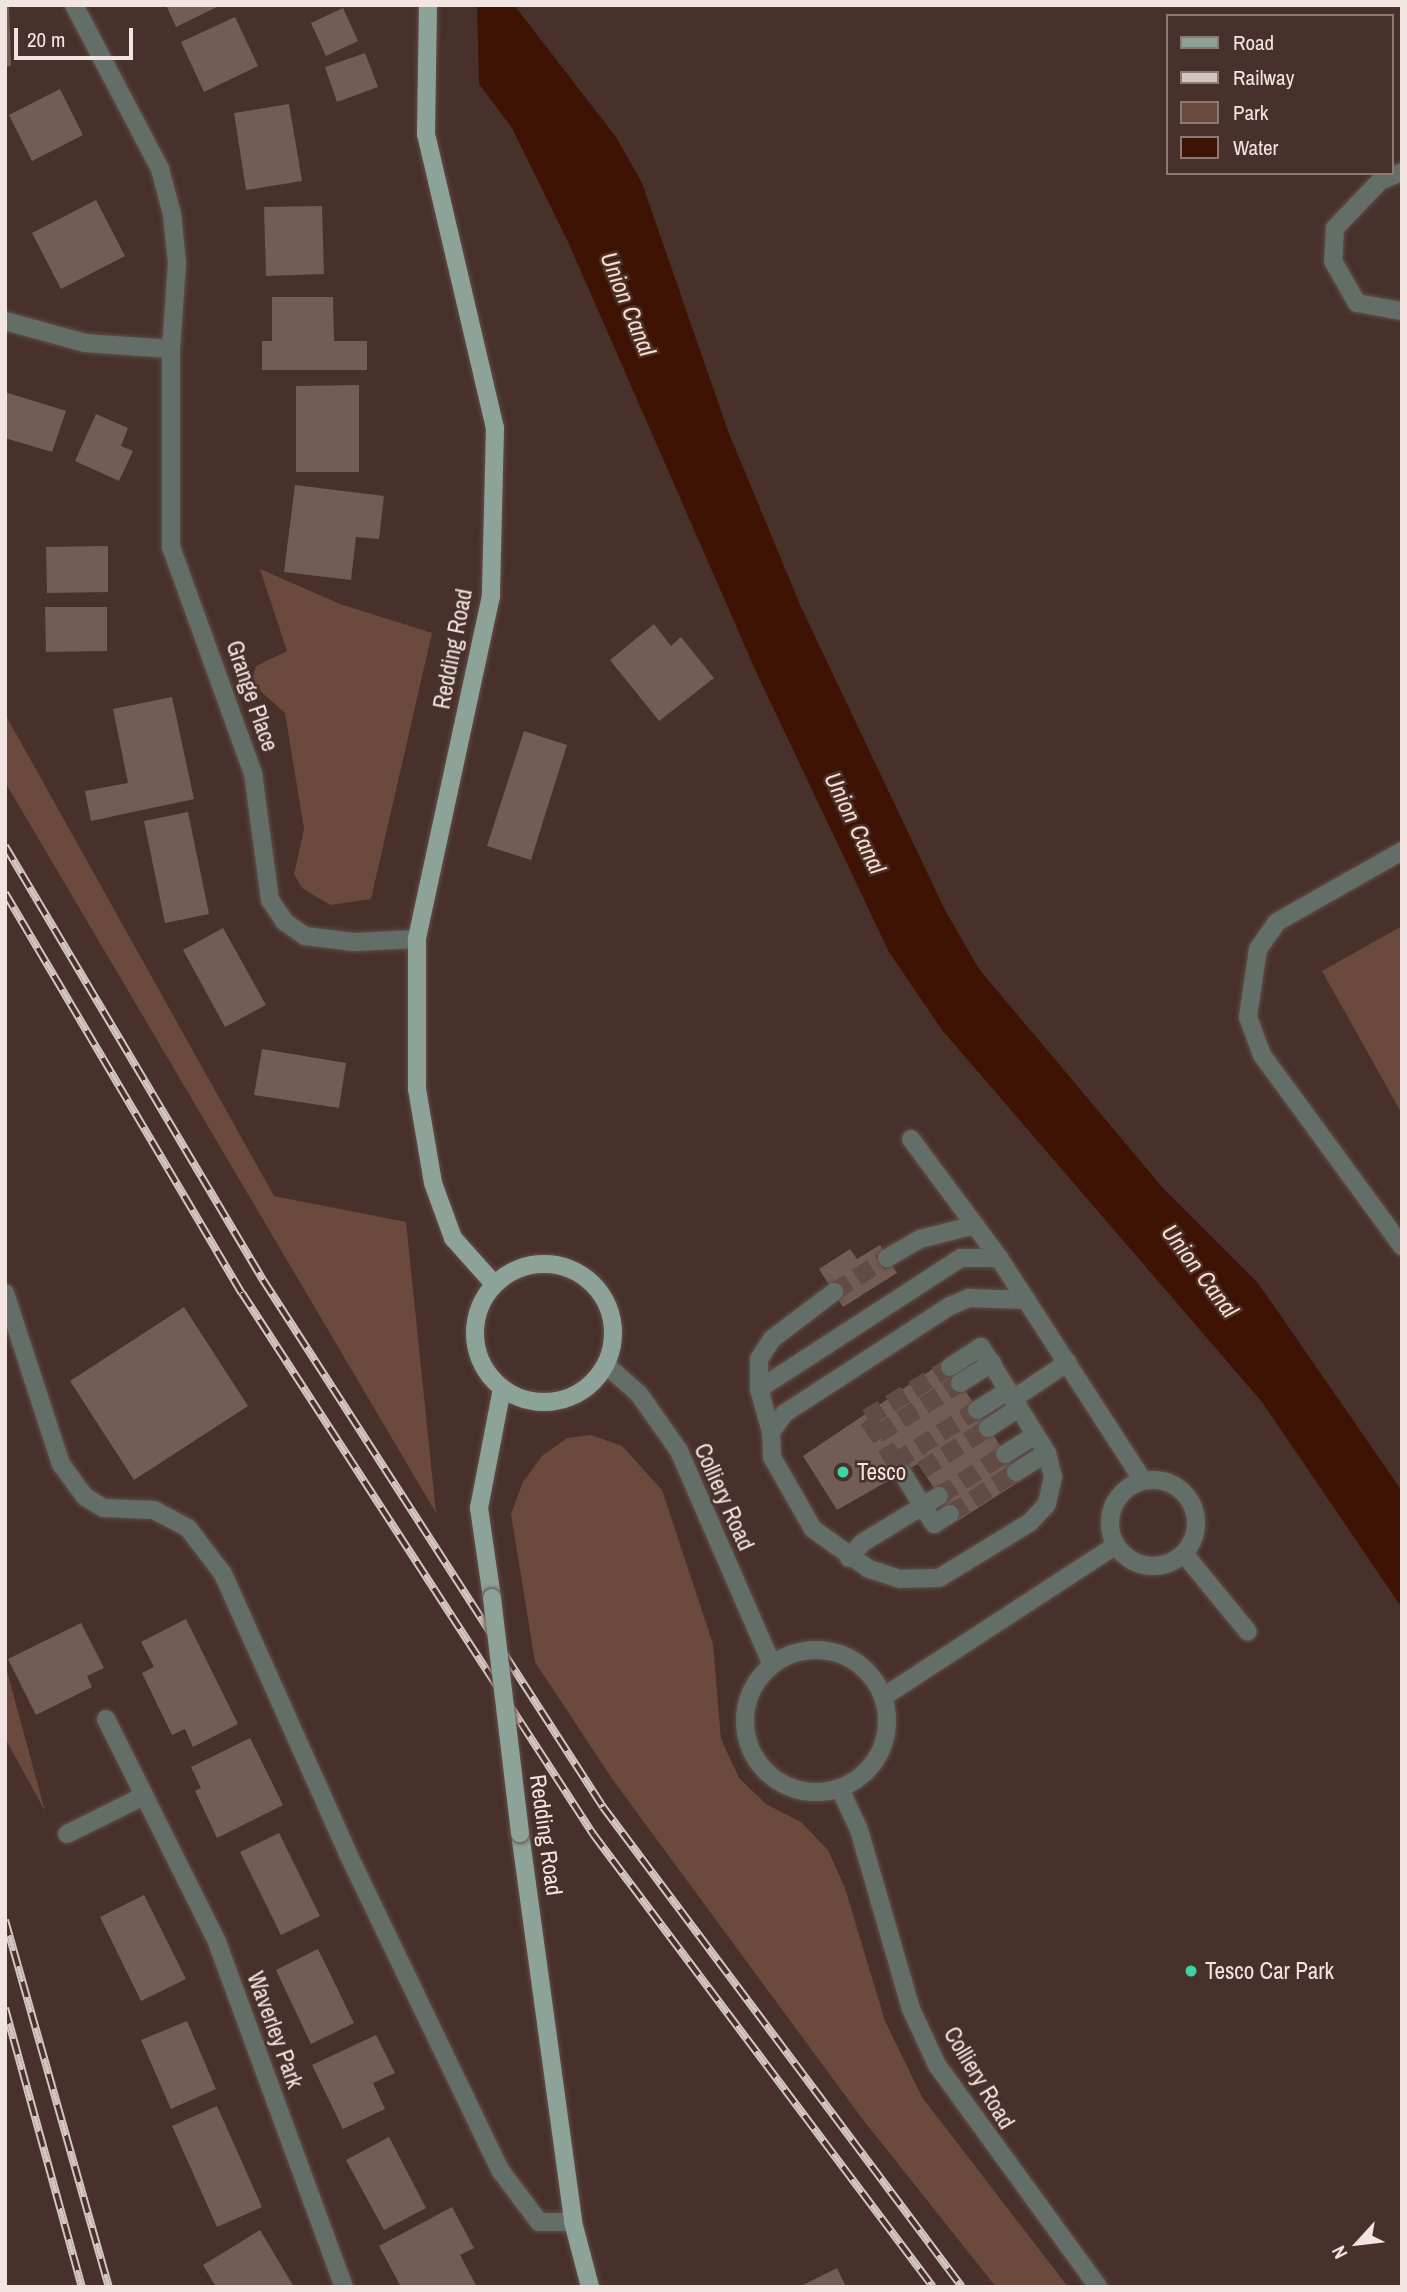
<!DOCTYPE html>
<style>
body{margin:0}
#map{position:relative;width:1407px;height:2292px;overflow:hidden;background:#47312a;font-family:"Archivo Narrow",sans-serif}
div>[style]{position:absolute}
[style*='--x']{left:calc(var(--x)*1px);top:calc(var(--y)*1px);width:calc(var(--w)*1px);rotate:calc(var(--a)*1deg)}
.green>*{inset:0;background:#6c493d}
.water>*{inset:0;background:#3f1303}
.building>*{inset:0;background:#735c54}
.minor-tunnel>*{height:18px;margin-top:-9px;transform-origin:0;background:repeating-linear-gradient(90deg,#614c45 0 18px,transparent 0 27px)}
.roads{filter:drop-shadow(0 0 2px #624e47) drop-shadow(0 0 2px #624e47)}
.minor>*{height:18px;margin:-9px;padding:0 9px;transform-origin:9px;border-radius:9px;background:#636e69}
.minor>.ring{margin:-9px;padding:0;box-sizing:content-box;background:none;border:18px solid #636e69;border-radius:50%}
.major>*{height:18px;margin:-9px;padding:0 9px;transform-origin:9px;border-radius:9px;background:#8da399}
.major>.ring{margin:-9px;padding:0;box-sizing:content-box;background:none;border:18px solid #8da399;border-radius:50%}
.rail>*{height:8px;margin-top:-4px;transform-origin:0;background:repeating-linear-gradient(90deg,#47312a 0 16px,#d4c5c0 0 32px);box-sizing:border-box;border-block:2px solid #d4c5c0}
.bridges{filter:drop-shadow(0 0 2px #624e47) drop-shadow(0 0 2px #624e47)}
.major-bridge>*{height:18px;margin:-9px;padding:0 9px;transform-origin:9px;border-radius:9px;background:#8da399}
.dots>*{width:19px;height:19px;translate:-50% -50%;box-sizing:border-box;border:4px solid #47312a;border-radius:50%}
span{translate:-50% -50%;white-space:nowrap;text-align:center;line-height:1.15;-webkit-text-stroke:5px #47312a;paint-order:stroke}
.street-label{font-size:23px;color:#f2e4e0}
.poi-label{font-size:23px;color:#f2e4e0}
.left{translate:0 -50%;text-align:left}
.water-label{font-size:24px;color:#fcdace;font-style:italic}
.frame{position:absolute;inset:0;border:7px solid #f2e4e0;pointer-events:none}
.legend{position:absolute;left:1166px;top:14px;width:228px;height:161px;box-sizing:border-box;background:#47312a;border:2px solid #8b7973;margin:0;padding:9px 12px;list-style:none;font-size:21px;color:#f2e4e0}
.legend li{display:flex;align-items:center;gap:14px;height:35px}
.legend b{width:35px;border:2px solid #8b7973}
.north{position:absolute;left:1323px;top:2208px;width:70px;height:70px;-webkit-text-stroke:5px #47312a;paint-order:stroke;rotate:243deg;font-size:19px;font-weight:700;line-height:28px;text-align:center;color:#f2e4e0}
.north::after{content:'';display:block;margin:auto;width:24px;height:32px;background:#f2e4e0;clip-path:polygon(50% 0,100% 100%,50% 72%,0 100%)}
.scale{position:absolute;left:14px;top:28px;width:119px;height:32px;box-sizing:border-box;border:4px solid #f2e4e0;border-top:0;padding-left:9px;font-size:21px;line-height:24px;white-space:nowrap;color:#f2e4e0;-webkit-text-stroke:5px #47312a;paint-order:stroke}
</style>
<div id="map">
<div class="green">
<div style="clip-path:polygon(260px 569px,340px 604px,432px 633px,371px 899px,330px 905px,302px 888px,294px 874px,304px 829px,285px 713px,257px 688px,253px 676px,256px 666px,287px 651px)"></div>
<div style="clip-path:polygon(5px 714px,274px 1196px,406px 1222px,436px 1513px,5px 782px)"></div>
<div style="clip-path:polygon(1402px 926px,1402px 1114px,1322px 971px)"></div>
<div style="clip-path:polygon(591px 1435px,622px 1446px,662px 1490px,713px 1644px,721px 1739px,739px 1778px,766px 1804px,801px 1822px,828px 1850px,845px 1888px,885px 2021px,922px 2097px,1068px 2287px,996px 2287px,864px 2121px,613px 1780px,535px 1662px,511px 1514px,523px 1482px,542px 1456px,567px 1438px)"></div>
<div style="clip-path:polygon(5px 1664px,45px 1811px,5px 1738px)"></div>
</div>
<div class="water">
<div style="clip-path:polygon(477px 5px,514px 5px,616px 137px,642px 183px,728px 431px,801px 607px,945px 910px,979px 969px,1163px 1188px,1258px 1283px,1402px 1491px,1402px 1608px,1262px 1402px,942px 1030px,889px 952px,758px 676px,569px 244px,512px 128px,479px 84px)"></div>
</div>
<div class="building">
<div style="clip-path:polygon(5px 5px,9px 5px,11px 66px,5px 66px)"></div>
<div style="clip-path:polygon(166px 5px,221px 5px,176px 27px)"></div>
<div style="clip-path:polygon(343px 8px,358px 41px,326px 56px,311px 23px)"></div>
<div style="clip-path:polygon(235px 17px,258px 66px,204px 92px,181px 42px)"></div>
<div style="clip-path:polygon(365px 53px,378px 87px,337px 102px,325px 67px)"></div>
<div style="clip-path:polygon(60px 89px,83px 135px,32px 161px,9px 115px)"></div>
<div style="clip-path:polygon(289px 104px,302px 181px,246px 190px,234px 113px)"></div>
<div style="clip-path:polygon(96px 200px,125px 256px,61px 289px,32px 233px)"></div>
<div style="clip-path:polygon(322px 206px,324px 274px,266px 276px,264px 207px)"></div>
<div style="clip-path:polygon(272px 297px,333px 297px,334px 341px,367px 341px,367px 370px,262px 370px,262px 341px,272px 341px)"></div>
<div style="clip-path:polygon(359px 385px,359px 472px,296px 472px,296px 386px)"></div>
<div style="clip-path:polygon(5px 392px,66px 411px,52px 452px,5px 438px)"></div>
<div style="clip-path:polygon(96px 414px,128px 428px,121px 446px,133px 451px,119px 481px,75px 461px)"></div>
<div style="clip-path:polygon(295px 485px,384px 496px,379px 539px,356px 537px,351px 580px,284px 572px)"></div>
<div style="clip-path:polygon(108px 546px,108px 592px,47px 593px,46px 547px)"></div>
<div style="clip-path:polygon(45px 607px,107px 607px,107px 651px,46px 652px)"></div>
<div style="clip-path:polygon(654px 624px,671px 646px,681px 637px,714px 678px,659px 721px,610px 660px)"></div>
<div style="clip-path:polygon(172px 697px,194px 799px,91px 821px,85px 791px,128px 783px,113px 709px)"></div>
<div style="clip-path:polygon(524px 731px,567px 745px,531px 860px,487px 846px)"></div>
<div style="clip-path:polygon(188px 812px,209px 914px,165px 923px,144px 821px)"></div>
<div style="clip-path:polygon(223px 928px,266px 1005px,225px 1027px,183px 950px)"></div>
<div style="clip-path:polygon(262px 1049px,346px 1063px,339px 1108px,254px 1095px)"></div>
<div style="clip-path:polygon(880px 1245px,897px 1273px,843px 1307px,819px 1269px,850px 1249px,857px 1259px)"></div>
<div style="clip-path:polygon(184px 1307px,248px 1406px,134px 1480px,70px 1381px)"></div>
<div style="clip-path:polygon(946px 1360px,1022px 1480px,956px 1522px,918px 1464px,837px 1510px,803px 1456px)"></div>
<div style="clip-path:polygon(186px 1619px,238px 1724px,193px 1747px,185px 1729px,172px 1735px,142px 1673px,154px 1667px,141px 1642px)"></div>
<div style="clip-path:polygon(81px 1623px,104px 1668px,87px 1676px,92px 1687px,36px 1715px,8px 1659px)"></div>
<div style="clip-path:polygon(250px 1738px,283px 1805px,217px 1838px,195px 1791px,201px 1788px,191px 1767px)"></div>
<div style="clip-path:polygon(279px 1833px,320px 1916px,281px 1935px,240px 1852px)"></div>
<div style="clip-path:polygon(144px 1895px,186px 1979px,141px 2001px,100px 1917px)"></div>
<div style="clip-path:polygon(318px 1949px,354px 2023px,311px 2044px,276px 1970px)"></div>
<div style="clip-path:polygon(187px 2021px,216px 2089px,171px 2109px,141px 2040px)"></div>
<div style="clip-path:polygon(376px 2035px,395px 2073px,373px 2083px,385px 2109px,343px 2129px,312px 2065px)"></div>
<div style="clip-path:polygon(217px 2106px,262px 2207px,217px 2227px,172px 2126px)"></div>
<div style="clip-path:polygon(389px 2137px,426px 2208px,384px 2230px,346px 2160px)"></div>
<div style="clip-path:polygon(452px 2207px,474px 2248px,460px 2255px,477px 2287px,401px 2287px,379px 2246px)"></div>
<div style="clip-path:polygon(260px 2230px,294px 2287px,216px 2287px,203px 2265px)"></div>
<div style="clip-path:polygon(837px 2268px,846px 2287px,799px 2287px)"></div>
</div>
<div class="minor-tunnel">
<div style="--x:834;--y:1292;--w:63;--a:-32.7"></div>
<div style="--x:878;--y:1434;--w:19;--a:-125"></div>
<div style="--x:867;--y:1418;--w:97;--a:-31.6"></div>
<div style="--x:895;--y:1462;--w:33;--a:-121"></div>
<div style="--x:878;--y:1434;--w:97;--a:-31.9"></div>
<div style="--x:922;--y:1470;--w:78;--a:-32.5"></div>
<div style="--x:901;--y:1471;--w:11;--a:-124"></div>
<div style="--x:895;--y:1462;--w:97;--a:-32.4"></div>
<div style="--x:939;--y:1496;--w:78;--a:-32.5"></div>
<div style="--x:950;--y:1514;--w:78;--a:-32.5"></div>
</div>
<div class="roads">
<div class="minor">
<div style="--x:74;--y:5;--w:185;--a:62.3"></div>
<div style="--x:160;--y:169;--w:47;--a:75.1"></div>
<div style="--x:172;--y:214;--w:48;--a:84.1"></div>
<div style="--x:177;--y:262;--w:87;--a:93.9"></div>
<div style="--x:171;--y:349;--w:198;--a:90"></div>
<div style="--x:171;--y:547;--w:240;--a:70.1"></div>
<div style="--x:253;--y:773;--w:128;--a:82.4"></div>
<div style="--x:270;--y:900;--w:27;--a:56"></div>
<div style="--x:285;--y:922;--w:24;--a:35"></div>
<div style="--x:305;--y:936;--w:49;--a:7"></div>
<div style="--x:354;--y:942;--w:63;--a:-2.7"></div>
<div style="--x:1402;--y:172;--w:24;--a:158"></div>
<div style="--x:1380;--y:181;--w:65;--a:133.8"></div>
<div style="--x:1335;--y:228;--w:33;--a:93"></div>
<div style="--x:1333;--y:261;--w:48;--a:60.3"></div>
<div style="--x:1357;--y:303;--w:46;--a:10.1"></div>
<div style="--x:5;--y:321;--w:83;--a:15.4"></div>
<div style="--x:85;--y:343;--w:86;--a:4"></div>
<div style="--x:1402;--y:851;--w:144;--a:150.4"></div>
<div style="--x:1277;--y:922;--w:33;--a:125"></div>
<div style="--x:1258;--y:949;--w:69;--a:98.4"></div>
<div style="--x:1248;--y:1017;--w:40;--a:69.8"></div>
<div style="--x:1262;--y:1055;--w:237;--a:53.8"></div>
<div style="--x:911;--y:1139;--w:148;--a:53.5"></div>
<div style="--x:999;--y:1258;--w:265;--a:57.1"></div>
<div style="--x:887;--y:1258;--w:38;--a:-30"></div>
<div style="--x:920;--y:1239;--w:57;--a:-14.3"></div>
<div style="--x:5;--y:1293;--w:180;--a:71.9"></div>
<div style="--x:61;--y:1464;--w:39;--a:54"></div>
<div style="--x:84;--y:1496;--w:22;--a:32"></div>
<div style="--x:103;--y:1508;--w:51;--a:2.2"></div>
<div style="--x:154;--y:1510;--w:38;--a:28"></div>
<div style="--x:188;--y:1528;--w:58;--a:52.7"></div>
<div style="--x:223;--y:1574;--w:307;--a:65.9"></div>
<div style="--x:348;--y:1854;--w:351;--a:64.3"></div>
<div style="--x:500;--y:2170;--w:65;--a:53.1"></div>
<div style="--x:539;--y:2222;--w:34;--a:0"></div>
<div style="--x:606;--y:1365;--w:44;--a:41.3"></div>
<div style="--x:639;--y:1394;--w:70;--a:54.9"></div>
<div style="--x:679;--y:1451;--w:233;--a:66.5"></div>
<div style="--x:950;--y:1367;--w:37;--a:-33"></div>
<div style="--x:981;--y:1347;--w:125;--a:58.1"></div>
<div style="--x:1047;--y:1453;--w:25;--a:76"></div>
<div style="--x:1053;--y:1477;--w:28;--a:103"></div>
<div style="--x:1047;--y:1504;--w:26;--a:133"></div>
<div style="--x:1029;--y:1523;--w:105;--a:148.6"></div>
<div style="--x:939;--y:1578;--w:39;--a:179"></div>
<div style="--x:900;--y:1579;--w:33;--a:-162"></div>
<div style="--x:869;--y:1569;--w:69;--a:-144.5"></div>
<div style="--x:813;--y:1529;--w:83;--a:-119.7"></div>
<div style="--x:772;--y:1457;--w:25;--a:-92"></div>
<div style="--x:771;--y:1432;--w:24;--a:-54"></div>
<div style="--x:785;--y:1413;--w:197;--a:-33"></div>
<div style="--x:950;--y:1306;--w:21;--a:-23"></div>
<div style="--x:969;--y:1298;--w:58;--a:2"></div>
<div style="--x:960;--y:1383;--w:38;--a:-32"></div>
<div style="--x:759;--y:1389;--w:241;--a:-33"></div>
<div style="--x:961;--y:1258;--w:38;--a:0"></div>
<div style="--x:1013;--y:1399;--w:66;--a:-33.9"></div>
<div style="--x:977;--y:1410;--w:36;--a:-32"></div>
<div style="--x:988;--y:1428;--w:37;--a:-33"></div>
<div style="--x:771;--y:1432;--w:45;--a:-105.6"></div>
<div style="--x:759;--y:1389;--w:30;--a:-90"></div>
<div style="--x:759;--y:1359;--w:24;--a:-57"></div>
<div style="--x:772;--y:1339;--w:78;--a:-37.2"></div>
<div style="--x:1005;--y:1454;--w:36;--a:-32"></div>
<div style="--x:1016;--y:1472;--w:36;--a:-32"></div>
<div style="--x:903;--y:1474;--w:59;--a:58.2"></div>
<div style="--x:934;--y:1524;--w:19;--a:-32"></div>
<div class="ring" style="left:1110px;top:1480px;width:68px;height:68px"></div>
<div style="--x:1185;--y:1555;--w:99;--a:50.7"></div>
<div style="--x:849;--y:1558;--w:20;--a:-49"></div>
<div style="--x:862;--y:1543;--w:90;--a:-31.4"></div>
<div class="ring" style="left:745px;top:1650px;width:124px;height:124px"></div>
<div style="--x:883;--y:1697;--w:278;--a:-33.1"></div>
<div style="--x:106;--y:1719;--w:249;--a:63.5"></div>
<div style="--x:217;--y:1942;--w:368;--a:69.8"></div>
<div style="--x:840;--y:1789;--w:45;--a:65.1"></div>
<div style="--x:859;--y:1830;--w:186;--a:73.8"></div>
<div style="--x:911;--y:2009;--w:62;--a:65.1"></div>
<div style="--x:937;--y:2065;--w:274;--a:54"></div>
<div style="--x:67;--y:1834;--w:86;--a:-26.3"></div>
</div>
<div class="major">
<div style="--x:428;--y:5;--w:129;--a:90.9"></div>
<div style="--x:426;--y:134;--w:302;--a:76.8"></div>
<div style="--x:495;--y:428;--w:168;--a:91.4"></div>
<div style="--x:491;--y:596;--w:351;--a:102.2"></div>
<div style="--x:417;--y:939;--w:150;--a:90"></div>
<div style="--x:417;--y:1089;--w:95;--a:80.3"></div>
<div style="--x:433;--y:1183;--w:59;--a:70"></div>
<div style="--x:453;--y:1238;--w:62;--a:48.3"></div>
<div class="ring" style="left:475px;top:1264px;width:120px;height:120px"></div>
<div style="--x:492;--y:1598;--w:91;--a:-98.2"></div>
<div style="--x:479;--y:1508;--w:122;--a:-79.1"></div>
<div style="--x:520;--y:1833;--w:393;--a:82.2"></div>
<div style="--x:573;--y:2222;--w:67;--a:75.3"></div>
</div>
</div>
<div class="rail">
<div style="--x:5;--y:846;--w:505;--a:59.27"></div>
<div style="--x:263;--y:1280;--w:627;--a:57.17"></div>
<div style="--x:603;--y:1807;--w:599;--a:53.21"></div>
<div style="--x:5;--y:893;--w:465;--a:59.4"></div>
<div style="--x:242;--y:1293;--w:645;--a:57.02"></div>
<div style="--x:593;--y:1834;--w:566;--a:53.11"></div>
<div style="--x:5;--y:1920;--w:381;--a:74.2"></div>
<div style="--x:5;--y:2008;--w:289;--a:74.6"></div>
</div>
<div class="bridges">
<div class="major-bridge">
<div style="--x:492;--y:1598;--w:237;--a:83.2"></div>
</div>
</div>
<div class="dots">
<div style="left:843px;top:1472px;background:#3ad4a5"></div>
<div style="left:1191px;top:1971px;background:#3ad4a5"></div>
</div>
<div class="street-label">
<span style="left:453px;top:649px;rotate:-79deg">Redding Road</span>
<span style="left:252px;top:696px;rotate:71deg">Grange Place</span>
<span style="left:724px;top:1497px;rotate:66deg">Colliery Road</span>
<span style="left:546px;top:1835px;rotate:82deg">Redding Road</span>
<span style="left:275px;top:2030px;rotate:70deg">Waverley Park</span>
<span style="left:979px;top:2078px;rotate:59deg">Colliery Road</span>
</div>
<div class="poi-label">
<span class="left" style="left:857px;top:1472px">Tesco</span>
<span class="left" style="left:1205px;top:1971px">Tesco Car Park</span>
</div>
<div class="water-label">
<span style="left:628px;top:304px;rotate:68deg">Union Canal</span>
<span style="left:855px;top:823px;rotate:64deg">Union Canal</span>
<span style="left:1200px;top:1271px;rotate:53deg">Union Canal</span>
</div>
<div class="frame"></div>
<ul class="legend">
<li><b style="height:9px;background:#8da399"></b>Road</li>
<li><b style="height:9px;background:#d4c5c0"></b>Railway</li>
<li><b style="height:19px;background:#6c493d"></b>Park</li>
<li><b style="height:19px;background:#3f1303"></b>Water</li>
</ul>
<div class="north">N</div>
<div class="scale">20 m</div>
</div>
